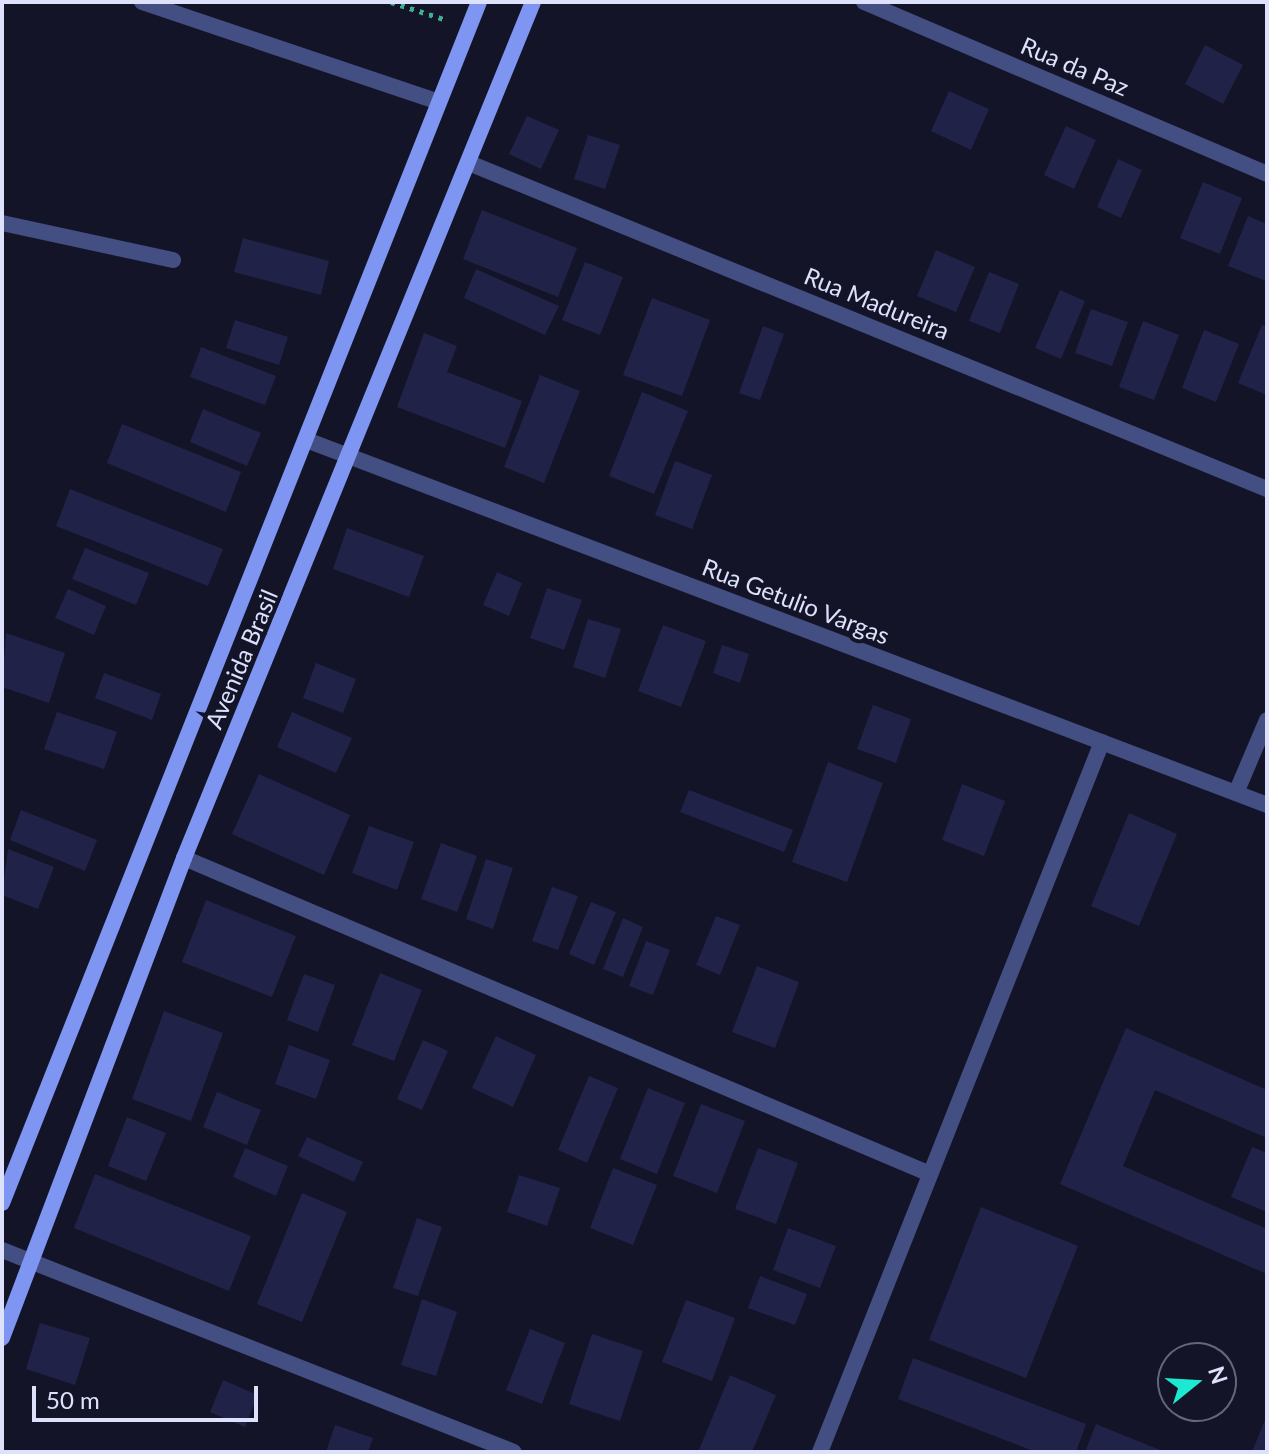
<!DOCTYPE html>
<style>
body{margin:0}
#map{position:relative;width:1269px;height:1454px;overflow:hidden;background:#131428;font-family:Lato,sans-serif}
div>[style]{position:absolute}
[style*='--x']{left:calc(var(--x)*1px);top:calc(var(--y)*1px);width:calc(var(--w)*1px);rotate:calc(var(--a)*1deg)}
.building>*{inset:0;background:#212247}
.path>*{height:5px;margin-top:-2.5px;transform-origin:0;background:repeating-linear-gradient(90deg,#3db08f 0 4px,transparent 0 10px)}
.street>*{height:16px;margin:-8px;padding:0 8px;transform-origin:8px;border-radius:8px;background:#434f82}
.secondary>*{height:16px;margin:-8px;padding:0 8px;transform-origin:8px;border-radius:8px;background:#7e95f2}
span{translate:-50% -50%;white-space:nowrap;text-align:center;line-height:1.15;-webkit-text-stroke:8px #131428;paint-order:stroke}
.street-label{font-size:24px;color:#dde1fc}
.frame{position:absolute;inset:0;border:4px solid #dde1fc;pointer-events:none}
.north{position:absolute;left:1157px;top:1342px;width:80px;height:80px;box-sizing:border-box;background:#131428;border:2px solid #64667d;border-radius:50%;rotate:72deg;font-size:22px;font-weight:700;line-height:32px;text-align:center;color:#dde1fc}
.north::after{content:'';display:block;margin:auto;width:28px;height:36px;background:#1ce9cf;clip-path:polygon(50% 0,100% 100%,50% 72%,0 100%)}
.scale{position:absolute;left:32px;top:1386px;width:226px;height:36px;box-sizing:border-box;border:4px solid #dde1fc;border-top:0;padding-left:10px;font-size:24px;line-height:28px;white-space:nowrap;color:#dde1fc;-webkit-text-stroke:6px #131428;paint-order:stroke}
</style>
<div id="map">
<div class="building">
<div style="clip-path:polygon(1205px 45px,1243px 65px,1223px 104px,1185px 84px)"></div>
<div style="clip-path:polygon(949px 91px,989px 109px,971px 150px,931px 131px)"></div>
<div style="clip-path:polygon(527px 116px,559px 130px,541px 169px,509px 154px)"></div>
<div style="clip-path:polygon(1066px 126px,1096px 140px,1074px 189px,1044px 175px)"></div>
<div style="clip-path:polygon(588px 135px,620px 145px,605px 189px,574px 179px)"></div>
<div style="clip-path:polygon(1118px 159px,1142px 170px,1121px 218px,1097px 207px)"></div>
<div style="clip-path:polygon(1203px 182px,1242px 198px,1220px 254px,1180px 238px)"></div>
<div style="clip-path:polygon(482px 210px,577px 248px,558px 297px,463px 259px)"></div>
<div style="clip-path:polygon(1248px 216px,1267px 224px,1266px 281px,1228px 266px)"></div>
<div style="clip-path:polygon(243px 238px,329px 261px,321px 295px,234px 272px)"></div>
<div style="clip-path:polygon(936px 250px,975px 267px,956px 312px,917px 296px)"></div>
<div style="clip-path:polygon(585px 262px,623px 277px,600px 335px,562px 320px)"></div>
<div style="clip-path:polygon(476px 269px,559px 306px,545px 335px,464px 298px)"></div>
<div style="clip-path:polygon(989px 272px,1019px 284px,1000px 333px,969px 321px)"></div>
<div style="clip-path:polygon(1060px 290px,1085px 301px,1061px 359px,1035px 348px)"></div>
<div style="clip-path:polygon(652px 298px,710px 320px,682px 396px,623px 375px)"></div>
<div style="clip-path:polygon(1091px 309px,1128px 322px,1112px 366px,1075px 353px)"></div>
<div style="clip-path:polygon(235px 320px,288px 337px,279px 365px,226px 348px)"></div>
<div style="clip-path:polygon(1143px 321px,1179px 335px,1154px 400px,1119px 387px)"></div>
<div style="clip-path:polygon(1262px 325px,1267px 327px,1267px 395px,1238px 383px)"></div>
<div style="clip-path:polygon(763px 326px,784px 334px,760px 400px,739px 393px)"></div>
<div style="clip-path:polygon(1204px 330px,1239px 344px,1216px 402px,1182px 388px)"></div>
<div style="clip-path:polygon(424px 333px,457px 346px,447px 372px,522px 401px,505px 448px,397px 407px)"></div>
<div style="clip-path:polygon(201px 347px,276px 376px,265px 405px,190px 377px)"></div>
<div style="clip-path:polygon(540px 375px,580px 391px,544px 483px,504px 467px)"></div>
<div style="clip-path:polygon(642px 392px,688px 411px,654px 494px,609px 476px)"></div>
<div style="clip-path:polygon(203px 409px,261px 433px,247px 466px,190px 442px)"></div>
<div style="clip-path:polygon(122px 424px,241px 472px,226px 512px,107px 463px)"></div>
<div style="clip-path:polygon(675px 461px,712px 475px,692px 529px,655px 515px)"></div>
<div style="clip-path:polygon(70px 489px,223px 549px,208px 586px,56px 526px)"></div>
<div style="clip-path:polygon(347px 528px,424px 556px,409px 597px,333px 569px)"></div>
<div style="clip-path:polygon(85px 548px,149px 573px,136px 605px,72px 579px)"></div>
<div style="clip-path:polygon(497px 572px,522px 583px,509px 616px,483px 605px)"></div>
<div style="clip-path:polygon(547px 588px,582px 600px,564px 650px,530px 638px)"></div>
<div style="clip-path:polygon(68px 589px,106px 606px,94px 635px,55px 618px)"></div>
<div style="clip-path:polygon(588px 619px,621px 629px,605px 678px,573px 667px)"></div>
<div style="clip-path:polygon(663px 625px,706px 641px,681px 707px,638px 691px)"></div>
<div style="clip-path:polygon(6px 633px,65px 653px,49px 703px,2px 687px)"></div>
<div style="clip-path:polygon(722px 645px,749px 654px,740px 683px,713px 673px)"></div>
<div style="clip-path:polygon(316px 663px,356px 679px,343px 713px,303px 698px)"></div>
<div style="clip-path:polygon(104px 673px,161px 694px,152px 720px,95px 698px)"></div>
<div style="clip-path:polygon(873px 705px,911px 719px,896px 763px,857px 749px)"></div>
<div style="clip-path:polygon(57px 712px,117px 732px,104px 769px,44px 749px)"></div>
<div style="clip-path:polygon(292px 712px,352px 738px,336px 773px,277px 747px)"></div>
<div style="clip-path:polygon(828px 762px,883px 783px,847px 882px,792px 862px)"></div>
<div style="clip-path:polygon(259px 774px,350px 815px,324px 875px,232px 834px)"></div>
<div style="clip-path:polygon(962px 784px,1005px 801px,984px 856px,942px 840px)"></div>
<div style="clip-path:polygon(689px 790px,793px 830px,784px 852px,680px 812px)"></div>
<div style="clip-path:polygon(21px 810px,97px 840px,85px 871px,10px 840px)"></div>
<div style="clip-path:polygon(1129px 813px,1177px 834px,1139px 926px,1091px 906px)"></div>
<div style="clip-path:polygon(369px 826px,414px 842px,397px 890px,352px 873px)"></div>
<div style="clip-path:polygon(441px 843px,477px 856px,457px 912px,421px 899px)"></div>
<div style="clip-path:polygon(8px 849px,54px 867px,38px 909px,2px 895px)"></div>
<div style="clip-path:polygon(486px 859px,513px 868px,493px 929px,466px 919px)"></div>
<div style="clip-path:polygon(552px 887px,578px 896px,558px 950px,532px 941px)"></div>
<div style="clip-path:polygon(206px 900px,296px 936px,272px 997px,182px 962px)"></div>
<div style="clip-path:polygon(591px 902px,616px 912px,594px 965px,569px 954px)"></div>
<div style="clip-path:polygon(716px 916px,740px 925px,720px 975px,696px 965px)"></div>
<div style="clip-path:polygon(623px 918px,643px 927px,623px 977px,603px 969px)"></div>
<div style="clip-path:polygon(646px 941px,670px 950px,653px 995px,629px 986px)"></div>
<div style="clip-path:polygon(757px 966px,799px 982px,775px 1048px,732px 1032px)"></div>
<div style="clip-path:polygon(380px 973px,422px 990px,394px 1061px,352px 1045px)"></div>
<div style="clip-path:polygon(304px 974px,335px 985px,318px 1032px,287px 1020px)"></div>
<div style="clip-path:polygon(164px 1011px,223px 1033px,191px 1121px,132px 1099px)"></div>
<div style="clip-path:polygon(1126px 1028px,1267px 1090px,1267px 1138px,1155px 1090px,1123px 1166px,1267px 1229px,1267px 1274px,1060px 1184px)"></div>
<div style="clip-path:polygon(496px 1036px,536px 1055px,513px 1107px,472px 1088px)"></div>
<div style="clip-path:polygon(423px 1040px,448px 1051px,422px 1110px,397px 1099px)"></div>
<div style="clip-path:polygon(289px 1045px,330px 1060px,316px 1099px,275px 1084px)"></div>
<div style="clip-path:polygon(589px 1076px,618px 1088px,587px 1163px,558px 1150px)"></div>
<div style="clip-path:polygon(648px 1088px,685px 1103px,657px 1174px,620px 1159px)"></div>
<div style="clip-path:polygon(217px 1092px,261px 1110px,247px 1145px,203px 1127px)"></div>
<div style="clip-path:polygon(701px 1104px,745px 1121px,717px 1193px,673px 1176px)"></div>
<div style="clip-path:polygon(127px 1117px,166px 1133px,146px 1181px,108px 1166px)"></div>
<div style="clip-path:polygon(307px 1137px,363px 1162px,354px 1182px,298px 1156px)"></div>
<div style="clip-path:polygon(1252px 1147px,1267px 1153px,1267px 1212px,1231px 1197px)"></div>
<div style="clip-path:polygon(245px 1148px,288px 1166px,276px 1196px,233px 1177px)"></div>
<div style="clip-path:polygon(758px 1148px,798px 1163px,776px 1224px,735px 1209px)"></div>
<div style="clip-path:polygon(613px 1168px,657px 1185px,633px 1245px,590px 1228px)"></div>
<div style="clip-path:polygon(95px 1174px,251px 1236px,229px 1291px,74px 1228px)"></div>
<div style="clip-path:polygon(519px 1175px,560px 1188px,547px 1226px,507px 1212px)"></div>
<div style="clip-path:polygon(302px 1193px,347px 1212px,302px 1322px,257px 1304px)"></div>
<div style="clip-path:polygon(981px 1207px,1078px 1246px,1026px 1378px,929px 1340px)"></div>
<div style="clip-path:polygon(417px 1218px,442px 1227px,418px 1296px,393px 1288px)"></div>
<div style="clip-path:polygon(788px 1228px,836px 1246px,820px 1288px,773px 1270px)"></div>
<div style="clip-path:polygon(760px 1276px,807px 1294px,795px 1325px,748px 1308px)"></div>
<div style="clip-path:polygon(422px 1299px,457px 1312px,436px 1376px,401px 1365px)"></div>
<div style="clip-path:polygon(686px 1300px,735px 1318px,712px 1381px,662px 1362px)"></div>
<div style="clip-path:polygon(40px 1323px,90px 1338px,75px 1385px,26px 1369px)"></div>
<div style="clip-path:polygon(530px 1329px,565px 1343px,542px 1404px,506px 1390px)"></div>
<div style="clip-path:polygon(592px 1334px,643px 1351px,620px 1421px,569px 1404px)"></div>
<div style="clip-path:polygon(913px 1358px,1086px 1424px,1076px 1452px,1036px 1452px,898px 1399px)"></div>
<div style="clip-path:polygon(730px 1375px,776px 1395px,752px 1452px,698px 1452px)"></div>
<div style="clip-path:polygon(223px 1380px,258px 1395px,245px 1427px,210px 1412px)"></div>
<div style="clip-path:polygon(1267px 1415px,1267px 1452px,1252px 1452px)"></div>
<div style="clip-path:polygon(1096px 1424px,1165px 1452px,1085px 1452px)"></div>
<div style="clip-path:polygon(335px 1425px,373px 1438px,368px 1452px,326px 1452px)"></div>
</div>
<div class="path">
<div style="--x:391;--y:2;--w:59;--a:17.8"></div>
</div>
<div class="street">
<div style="--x:142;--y:2;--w:313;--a:18.6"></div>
<div style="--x:864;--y:2;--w:438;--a:23.1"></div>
<div style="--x:469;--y:163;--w:862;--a:22.22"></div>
<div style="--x:2;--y:223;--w:175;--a:12.2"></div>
<div style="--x:309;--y:441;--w:1025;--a:20.8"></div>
<div style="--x:1236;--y:793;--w:79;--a:-67"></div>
<div style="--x:184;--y:858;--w:810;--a:22.96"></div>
<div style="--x:2;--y:1250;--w:550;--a:21.53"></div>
<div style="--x:820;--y:1452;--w:764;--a:-68.34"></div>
</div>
<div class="secondary">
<div style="--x:2;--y:1203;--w:1292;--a:-68.34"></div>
<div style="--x:2;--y:1338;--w:513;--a:-69.23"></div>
<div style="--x:184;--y:858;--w:924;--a:-67.82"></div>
</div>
<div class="street-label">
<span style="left:1075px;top:66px;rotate:23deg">Rua da Paz</span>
<span style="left:877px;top:303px;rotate:22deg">Rua Madureira</span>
<span style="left:796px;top:601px;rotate:21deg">Rua Getulio Vargas</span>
<span style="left:241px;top:659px;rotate:-67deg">Avenida Brasil</span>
</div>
<div class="frame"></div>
<div class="north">N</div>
<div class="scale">50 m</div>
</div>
